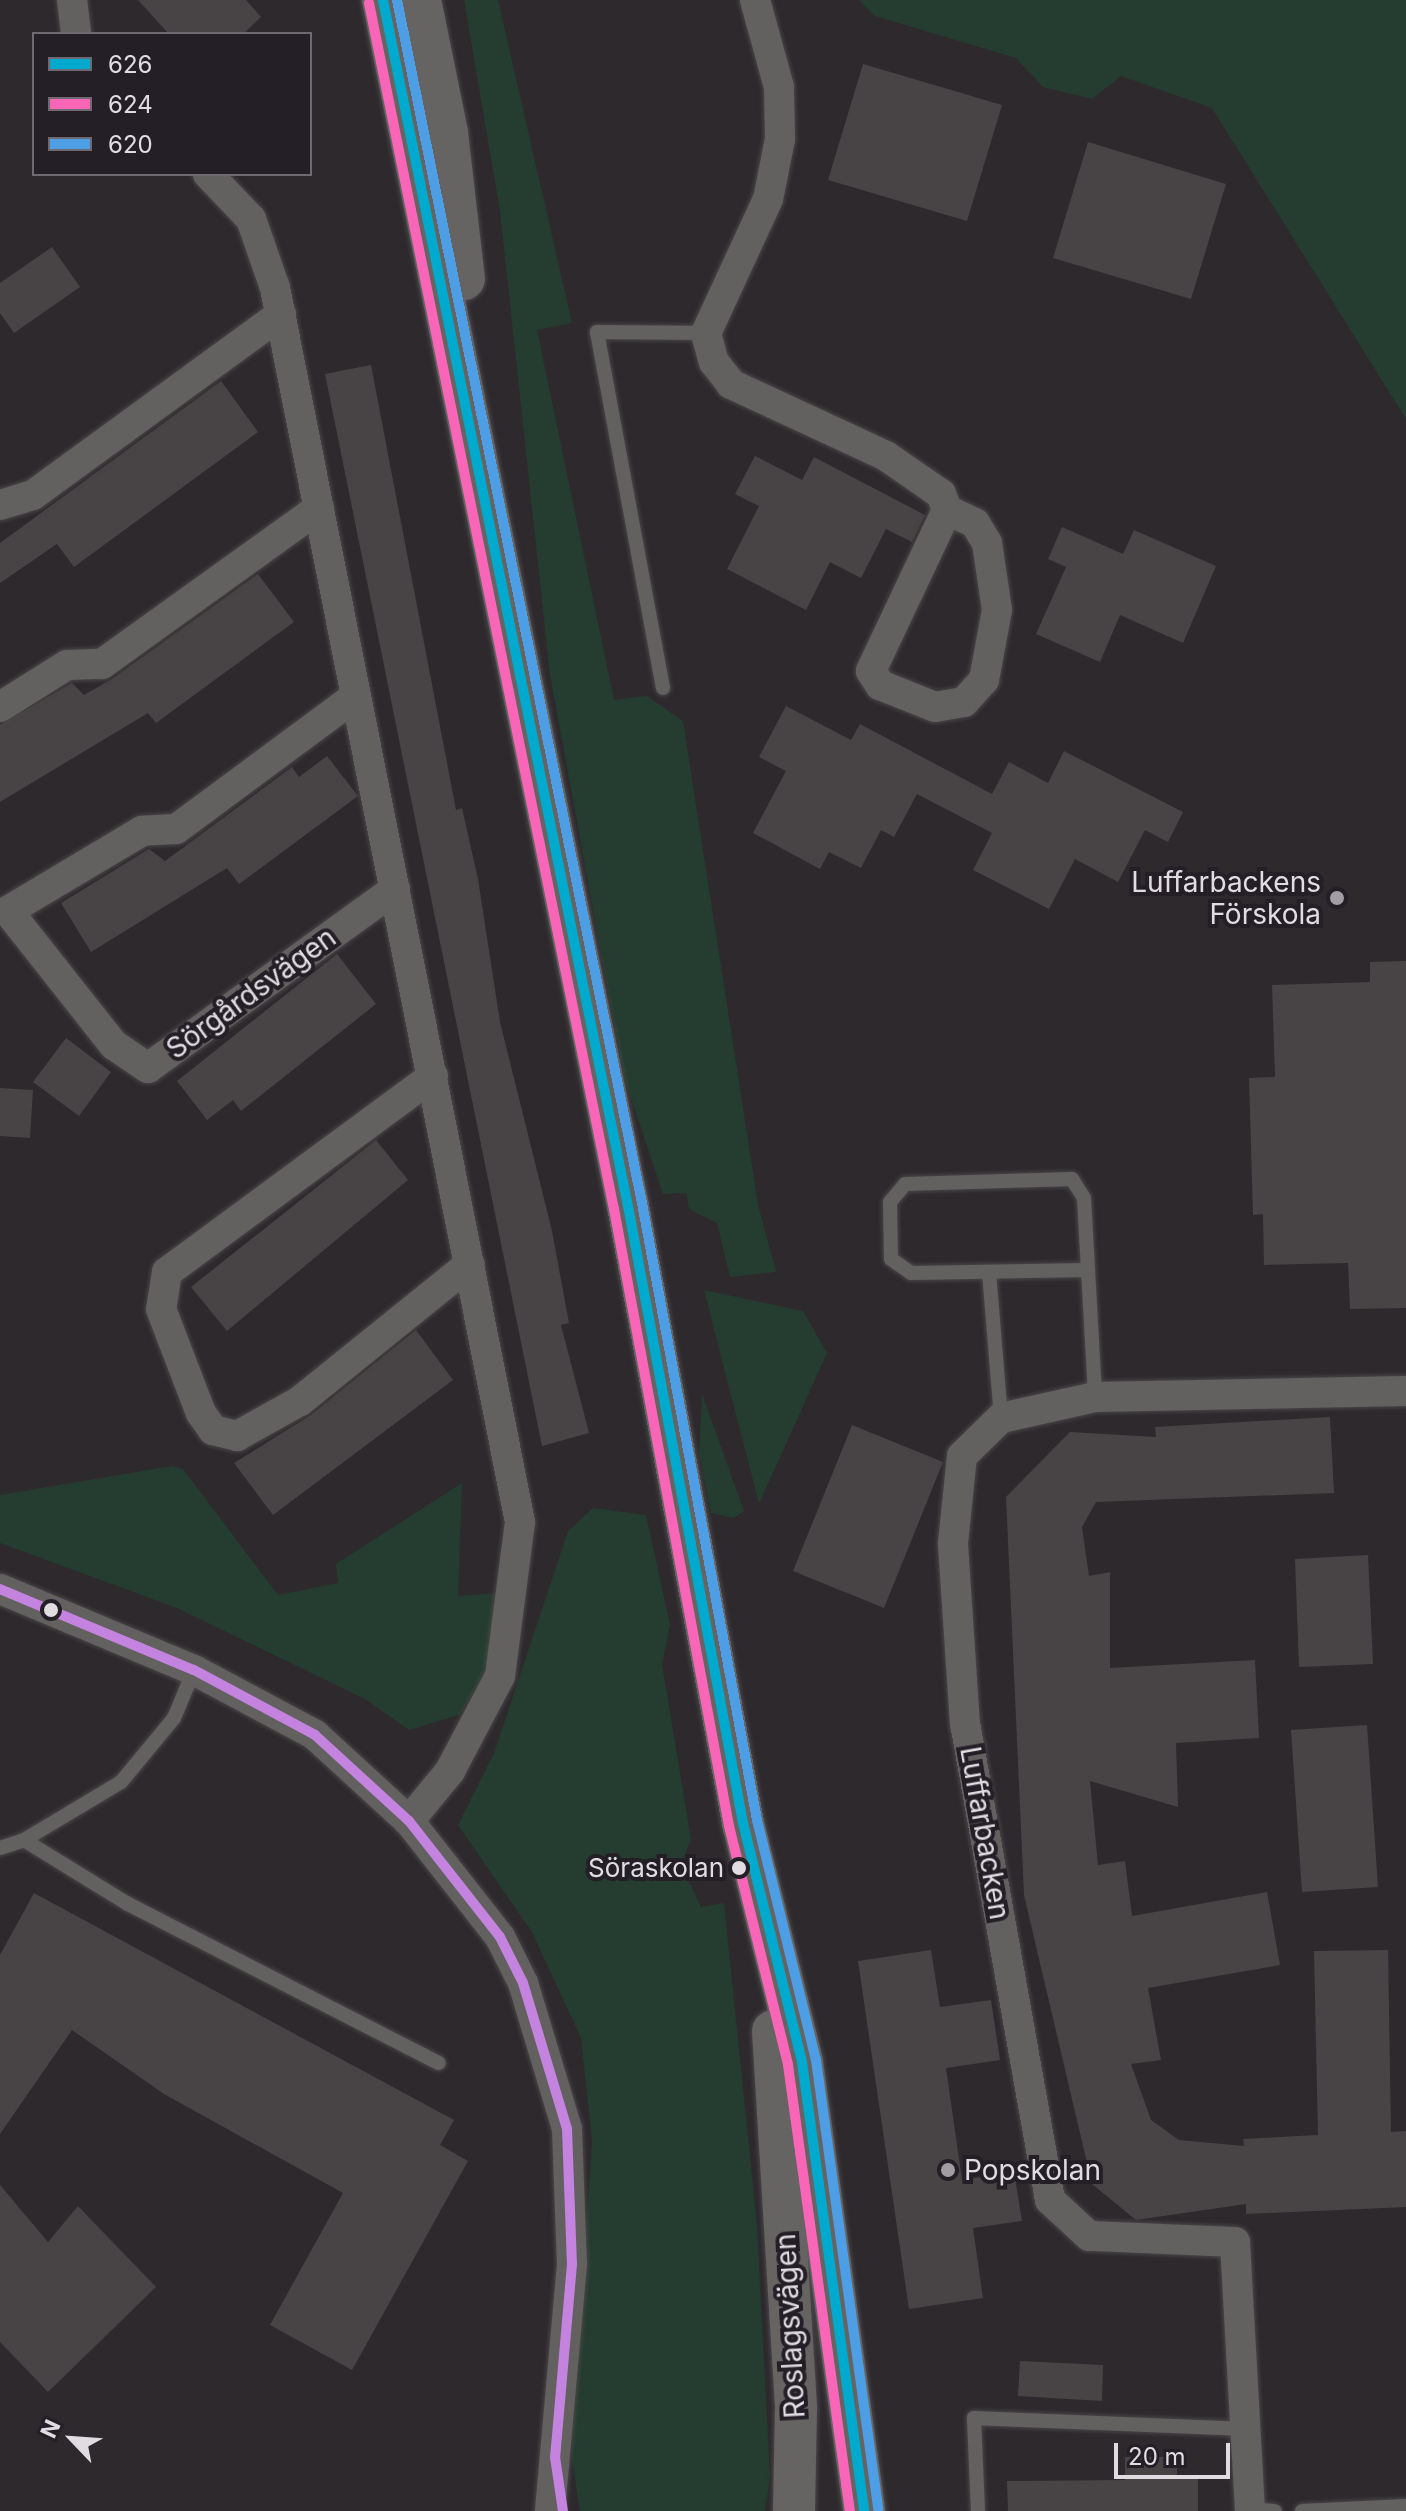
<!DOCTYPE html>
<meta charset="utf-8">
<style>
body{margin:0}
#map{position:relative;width:1406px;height:2511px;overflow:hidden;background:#2d292d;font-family:Inter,sans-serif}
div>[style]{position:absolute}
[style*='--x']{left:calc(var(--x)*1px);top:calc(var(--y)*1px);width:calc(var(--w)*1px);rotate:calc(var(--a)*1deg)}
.green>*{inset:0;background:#243d30}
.building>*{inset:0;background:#484445}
.roads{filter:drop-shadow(0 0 2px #494649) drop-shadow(0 0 2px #494649)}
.service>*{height:14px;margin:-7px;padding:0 7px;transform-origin:7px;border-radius:7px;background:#636160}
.minor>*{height:30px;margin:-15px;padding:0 15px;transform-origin:15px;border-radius:15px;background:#636160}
.secondary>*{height:42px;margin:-21px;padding:0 21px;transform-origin:21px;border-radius:21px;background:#656463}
.bus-1>*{height:10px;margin:-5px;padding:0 5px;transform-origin:5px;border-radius:5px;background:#00a9ce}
.bus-2>*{height:10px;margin:-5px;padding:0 5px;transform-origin:5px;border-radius:5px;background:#fa66b7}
.bus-3>*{height:10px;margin:-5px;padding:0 5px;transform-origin:5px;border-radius:5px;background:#4d9ee5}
.bus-4>*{height:10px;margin:-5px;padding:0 5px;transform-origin:5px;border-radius:5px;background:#c483df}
.dots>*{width:22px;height:22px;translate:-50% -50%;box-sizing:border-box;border:4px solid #241e26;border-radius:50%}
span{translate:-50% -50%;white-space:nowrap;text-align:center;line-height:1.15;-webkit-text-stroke:8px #241e26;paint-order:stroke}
.bus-label{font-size:26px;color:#e0dce1}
.right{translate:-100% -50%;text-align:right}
.poi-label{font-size:28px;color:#e0dce1}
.left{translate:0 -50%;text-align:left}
.street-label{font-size:28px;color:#e0dce1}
.legend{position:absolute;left:32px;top:32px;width:280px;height:144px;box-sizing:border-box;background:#241e26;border:2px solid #6f6a71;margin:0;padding:10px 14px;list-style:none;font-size:24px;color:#e0dce1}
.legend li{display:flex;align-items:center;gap:16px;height:40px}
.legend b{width:40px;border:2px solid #6f6a71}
.north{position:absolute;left:32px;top:2399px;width:80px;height:80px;-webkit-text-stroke:6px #241e26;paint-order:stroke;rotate:295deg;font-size:22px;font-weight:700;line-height:32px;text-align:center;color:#e0dce1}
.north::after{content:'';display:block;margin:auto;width:28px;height:36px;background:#e0dce1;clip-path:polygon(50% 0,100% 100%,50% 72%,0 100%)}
.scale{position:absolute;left:1114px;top:2443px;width:116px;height:36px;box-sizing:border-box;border:4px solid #e0dce1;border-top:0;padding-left:10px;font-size:24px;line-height:28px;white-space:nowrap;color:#e0dce1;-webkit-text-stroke:6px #241e26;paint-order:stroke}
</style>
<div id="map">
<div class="green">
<div style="clip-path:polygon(464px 0,498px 0,572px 323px,537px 330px,614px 700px,647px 696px,683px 721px,758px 1205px,776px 1272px,730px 1277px,717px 1223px,689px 1209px,686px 1193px,663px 1194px,624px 1077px,550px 675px,500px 211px)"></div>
<div style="clip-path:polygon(859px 0,1406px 0,1406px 419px,1212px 108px,1121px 76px,1092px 99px,1043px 87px,1016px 58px,875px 16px)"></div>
<div style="clip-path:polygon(704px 1290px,803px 1311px,827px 1353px,759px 1504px)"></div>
<div style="clip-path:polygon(702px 1394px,744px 1511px,734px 1518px,711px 1513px,699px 1453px)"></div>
<div style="clip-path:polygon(172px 1466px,183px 1469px,278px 1595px,338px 1583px,336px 1564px,462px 1483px,458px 1596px,497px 1593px,489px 1669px,459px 1715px,409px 1730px,365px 1699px,177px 1608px,0 1543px,0 1495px)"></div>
<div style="clip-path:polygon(593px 1508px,646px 1515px,670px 1625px,662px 1664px,691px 1839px,681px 1865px,701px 1907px,724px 1903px,757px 2225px,770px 2476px,765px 2511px,580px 2511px,571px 2453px,592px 2141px,581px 2038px,532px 1932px,458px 1825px,494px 1753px,568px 1531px)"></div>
</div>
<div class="building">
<div style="clip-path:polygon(138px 0,246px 0,261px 17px,243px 34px,169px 34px)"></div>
<div style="clip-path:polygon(863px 64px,1002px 105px,967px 221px,828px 180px)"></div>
<div style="clip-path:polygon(1088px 142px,1226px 184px,1191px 299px,1053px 258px)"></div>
<div style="clip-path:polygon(52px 247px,80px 287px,14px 333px,0 313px,0 283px)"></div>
<div style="clip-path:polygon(371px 365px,456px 810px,462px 808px,478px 879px,500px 1022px,552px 1231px,569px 1323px,561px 1325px,589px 1433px,542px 1446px,325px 374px)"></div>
<div style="clip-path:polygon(221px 381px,258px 432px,74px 567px,57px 544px,0 583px,0 543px)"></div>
<div style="clip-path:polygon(755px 456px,802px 480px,814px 457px,925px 515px,912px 542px,886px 529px,861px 578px,830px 562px,806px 610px,727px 569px,759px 506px,735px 494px)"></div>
<div style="clip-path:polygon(1062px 527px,1123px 554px,1134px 530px,1216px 566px,1183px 643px,1120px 615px,1100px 662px,1036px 634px,1066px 567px,1048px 559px)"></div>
<div style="clip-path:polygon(258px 574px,294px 622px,156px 723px,148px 713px,0 802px,0 725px,72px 683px,84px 695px,112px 679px)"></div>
<div style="clip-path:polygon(786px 706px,851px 740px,860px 724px,992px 794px,1009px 762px,1048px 783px,1064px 751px,1183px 812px,1168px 842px,1145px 830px,1118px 882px,1075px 859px,1049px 909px,973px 870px,992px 833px,917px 794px,894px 837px,881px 830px,861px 868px,829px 852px,820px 869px,753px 833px,786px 771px,759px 757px)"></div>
<div style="clip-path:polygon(327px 756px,358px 796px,239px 884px,227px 868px,91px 952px,61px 903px,149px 849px,165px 861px,292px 767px,299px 777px)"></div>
<div style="clip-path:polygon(337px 954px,376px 1004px,241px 1111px,233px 1100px,207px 1120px,177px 1081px)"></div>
<div style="clip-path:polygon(1406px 961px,1406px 1308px,1350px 1309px,1348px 1263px,1264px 1265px,1263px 1214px,1253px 1215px,1249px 1078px,1275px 1077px,1272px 985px,1370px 982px,1370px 962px)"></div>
<div style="clip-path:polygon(66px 1038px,111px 1072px,79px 1116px,33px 1082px)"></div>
<div style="clip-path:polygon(0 1088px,33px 1090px,30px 1138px,0 1136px)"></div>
<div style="clip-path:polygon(376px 1140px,408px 1180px,227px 1331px,191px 1287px)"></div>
<div style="clip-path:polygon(416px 1330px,453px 1380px,273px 1515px,234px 1463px,311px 1415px)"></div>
<div style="clip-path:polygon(1330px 1417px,1334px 1493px,1096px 1502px,1082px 1527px,1089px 1576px,1110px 1572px,1110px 1668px,1255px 1660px,1259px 1738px,1176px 1743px,1178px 1807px,1090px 1781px,1098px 1865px,1125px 1861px,1132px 1916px,1267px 1892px,1280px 1965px,1148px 1988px,1161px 2060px,1131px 2064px,1151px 2120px,1179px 2140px,1244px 2146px,1243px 2139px,1318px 2135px,1314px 1951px,1388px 1950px,1391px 2132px,1406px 2131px,1406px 2207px,1246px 2214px,1246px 2204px,1136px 2220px,1092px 2184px,1024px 1895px,1006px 1497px,1070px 1432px,1156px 1437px,1155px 1427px)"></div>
<div style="clip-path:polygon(852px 1425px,943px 1462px,884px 1608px,793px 1571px)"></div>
<div style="clip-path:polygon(1368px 1555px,1373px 1664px,1299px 1667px,1295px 1559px)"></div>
<div style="clip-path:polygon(1367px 1725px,1378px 1887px,1302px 1892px,1291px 1730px)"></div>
<div style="clip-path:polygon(34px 1893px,454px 2120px,440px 2145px,468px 2161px,352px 2370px,270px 2325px,343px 2193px,164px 2094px,72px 2030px,0 2134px,0 1955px)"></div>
<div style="clip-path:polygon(931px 1950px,940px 2007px,991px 2000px,1000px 2060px,946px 2068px,962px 2180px,1014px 2172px,1022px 2221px,973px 2228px,983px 2298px,909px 2309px,858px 1961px)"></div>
<div style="clip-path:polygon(0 2185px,48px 2242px,78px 2206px,156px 2287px,48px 2392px,0 2342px)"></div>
<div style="clip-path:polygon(1020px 2361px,1103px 2365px,1102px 2401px,1018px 2396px)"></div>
<div style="clip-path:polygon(1125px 2457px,1177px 2457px,1177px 2476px,1198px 2475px,1198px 2511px,1008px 2511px,1007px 2481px,1125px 2480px)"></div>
</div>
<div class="roads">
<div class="service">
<div style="--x:663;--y:688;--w:362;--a:-100.5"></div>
<div style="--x:597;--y:332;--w:109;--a:0.5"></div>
<div style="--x:1088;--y:1270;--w:177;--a:179"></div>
<div style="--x:911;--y:1273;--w:24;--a:-145"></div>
<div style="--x:891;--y:1259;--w:57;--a:-91"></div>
<div style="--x:890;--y:1202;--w:23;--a:-50"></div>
<div style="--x:905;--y:1184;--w:167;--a:-1.7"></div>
<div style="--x:1072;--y:1179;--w:22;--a:58"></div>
<div style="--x:1084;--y:1198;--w:199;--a:86.8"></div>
<div style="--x:989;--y:1272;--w:146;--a:85.3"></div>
<div style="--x:194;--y:1670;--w:52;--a:112.6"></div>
<div style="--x:174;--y:1718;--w:83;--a:129.6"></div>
<div style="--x:121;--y:1782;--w:113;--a:149.1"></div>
<div style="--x:24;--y:1840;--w:122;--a:31.6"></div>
<div style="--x:128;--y:1904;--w:349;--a:27.1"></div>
<div style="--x:0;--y:1848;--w:25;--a:-18"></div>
<div style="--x:1250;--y:2509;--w:25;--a:5"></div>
<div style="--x:978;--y:2511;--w:93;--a:-92.5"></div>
<div style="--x:974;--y:2418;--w:273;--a:2.3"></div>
<div style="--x:1302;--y:2511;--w:104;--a:-2.8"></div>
</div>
<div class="minor">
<div style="--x:72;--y:0;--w:34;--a:83"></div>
<div style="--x:755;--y:0;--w:90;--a:74.6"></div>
<div style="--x:779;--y:87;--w:52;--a:88.9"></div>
<div style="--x:780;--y:139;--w:61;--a:101.3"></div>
<div style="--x:768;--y:199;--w:148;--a:114.8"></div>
<div style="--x:706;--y:333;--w:30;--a:75"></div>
<div style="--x:714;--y:362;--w:28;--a:52"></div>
<div style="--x:731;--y:384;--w:171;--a:24.9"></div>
<div style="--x:886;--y:456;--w:67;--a:34.6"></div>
<div style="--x:941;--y:494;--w:17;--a:69"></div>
<div style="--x:947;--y:510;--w:178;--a:115.3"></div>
<div style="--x:871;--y:671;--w:17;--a:57"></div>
<div style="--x:880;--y:685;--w:59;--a:21.8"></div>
<div style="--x:935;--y:707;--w:29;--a:-10"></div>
<div style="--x:964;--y:702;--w:30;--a:-48"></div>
<div style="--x:984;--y:680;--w:71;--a:-79.5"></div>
<div style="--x:997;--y:610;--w:68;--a:-98.5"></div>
<div style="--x:987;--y:543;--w:23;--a:-121"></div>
<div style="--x:975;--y:523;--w:31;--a:-155"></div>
<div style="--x:208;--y:174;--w:62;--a:46.3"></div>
<div style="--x:251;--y:219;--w:73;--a:70.8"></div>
<div style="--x:275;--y:288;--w:1258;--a:78.77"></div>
<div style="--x:520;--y:1522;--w:155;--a:97.4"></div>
<div style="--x:500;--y:1676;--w:107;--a:117.8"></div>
<div style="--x:450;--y:1771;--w:65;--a:129.4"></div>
<div style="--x:0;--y:505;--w:34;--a:-17"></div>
<div style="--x:33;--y:495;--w:307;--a:-36.1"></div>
<div style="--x:356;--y:696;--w:224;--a:143.5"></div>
<div style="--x:176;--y:829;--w:34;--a:177"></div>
<div style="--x:142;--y:831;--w:156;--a:149.2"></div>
<div style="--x:8;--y:911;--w:171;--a:51.7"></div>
<div style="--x:114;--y:1045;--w:41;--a:34.1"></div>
<div style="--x:148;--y:1068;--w:305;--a:-35.9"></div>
<div style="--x:0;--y:707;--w:79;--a:-32.1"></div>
<div style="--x:67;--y:665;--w:35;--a:-2"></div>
<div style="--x:102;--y:664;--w:267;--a:-35.7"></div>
<div style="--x:433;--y:1076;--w:330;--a:143.6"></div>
<div style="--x:167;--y:1272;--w:37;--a:99"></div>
<div style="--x:161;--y:1309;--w:111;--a:69"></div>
<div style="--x:201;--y:1413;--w:21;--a:55"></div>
<div style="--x:213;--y:1430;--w:25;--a:14"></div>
<div style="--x:237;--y:1436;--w:72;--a:-29.1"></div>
<div style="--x:300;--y:1401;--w:218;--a:-38.9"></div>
<div style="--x:0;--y:1589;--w:210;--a:22.7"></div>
<div style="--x:194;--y:1670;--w:137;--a:28.2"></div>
<div style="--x:315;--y:1735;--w:127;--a:42.5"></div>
<div style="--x:409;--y:1821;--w:147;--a:51.9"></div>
<div style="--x:500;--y:1937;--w:51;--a:63.4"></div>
<div style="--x:523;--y:1983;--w:152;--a:73.2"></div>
<div style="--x:567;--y:2129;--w:135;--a:87.9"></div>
<div style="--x:572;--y:2264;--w:248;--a:95.1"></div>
<div style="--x:1250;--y:2511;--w:269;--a:-93.2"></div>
<div style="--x:1235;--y:2242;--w:146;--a:-177.6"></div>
<div style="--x:1089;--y:2236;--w:53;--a:-137.3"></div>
<div style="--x:1050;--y:2200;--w:483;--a:-100.1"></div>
<div style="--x:965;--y:1725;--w:182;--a:-93.8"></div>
<div style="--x:953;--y:1543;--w:87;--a:-84.1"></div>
<div style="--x:962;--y:1456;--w:54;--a:-44.3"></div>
<div style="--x:1001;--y:1418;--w:96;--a:-12.6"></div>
<div style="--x:1095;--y:1397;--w:311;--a:-1.1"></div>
</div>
<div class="secondary">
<div style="--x:383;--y:0;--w:1231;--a:78.52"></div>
<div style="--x:628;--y:1206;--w:628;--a:79.44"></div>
<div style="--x:743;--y:1823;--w:246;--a:76.1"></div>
<div style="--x:802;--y:2062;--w:453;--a:82.1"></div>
<div style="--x:420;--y:0;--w:136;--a:78.5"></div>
<div style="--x:447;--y:133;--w:147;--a:83.4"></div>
<div style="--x:773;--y:2031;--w:377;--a:86.5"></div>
<div style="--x:796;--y:2407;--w:104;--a:91.1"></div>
</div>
</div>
<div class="bus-1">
<div style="--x:383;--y:0;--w:1231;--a:78.52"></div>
<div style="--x:628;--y:1206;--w:628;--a:79.44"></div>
<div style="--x:743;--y:1823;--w:246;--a:76.1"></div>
<div style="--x:802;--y:2062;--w:453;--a:82.1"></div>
</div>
<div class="bus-2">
<div style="--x:369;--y:3;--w:1231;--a:78.52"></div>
<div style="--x:614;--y:1209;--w:628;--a:79.44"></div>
<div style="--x:729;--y:1826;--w:246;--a:76.1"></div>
<div style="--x:788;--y:2065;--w:450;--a:82.1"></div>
</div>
<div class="bus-3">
<div style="--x:397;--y:0;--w:1228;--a:78.49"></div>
<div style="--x:642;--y:1203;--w:628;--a:79.44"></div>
<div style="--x:757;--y:1820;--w:247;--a:76.2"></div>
<div style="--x:816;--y:2060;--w:453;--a:82.1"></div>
</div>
<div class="bus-4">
<div style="--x:0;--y:1589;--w:210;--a:22.7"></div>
<div style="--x:194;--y:1670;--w:137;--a:28.2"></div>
<div style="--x:315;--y:1735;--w:127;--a:42.5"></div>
<div style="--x:409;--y:1821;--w:147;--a:51.9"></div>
<div style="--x:500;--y:1937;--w:51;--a:63.4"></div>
<div style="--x:523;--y:1983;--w:152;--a:73.2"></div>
<div style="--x:567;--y:2129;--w:135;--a:87.9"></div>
<div style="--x:572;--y:2264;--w:194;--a:95"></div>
<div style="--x:555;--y:2457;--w:55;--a:81.6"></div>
</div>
<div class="dots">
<div style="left:1337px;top:898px;background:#a19da2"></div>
<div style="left:51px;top:1610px;background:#e0dce1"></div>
<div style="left:739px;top:1868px;background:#e0dce1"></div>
<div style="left:948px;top:2170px;background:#a19da2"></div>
</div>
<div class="bus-label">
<span class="right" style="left:724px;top:1868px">Söraskolan</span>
</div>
<div class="poi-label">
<span class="right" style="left:1321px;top:898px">Luffarbackens<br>Förskola</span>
<span class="left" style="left:964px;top:2170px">Popskolan</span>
</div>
<div class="street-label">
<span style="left:251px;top:993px;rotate:-36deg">Sörgårdsvägen</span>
<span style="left:985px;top:1833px;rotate:80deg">Luffarbacken</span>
<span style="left:790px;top:2326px;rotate:-93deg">Roslagsvägen</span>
</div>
<ul class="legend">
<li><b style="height:10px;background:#00a9ce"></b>626</li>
<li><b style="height:10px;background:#fa66b7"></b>624</li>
<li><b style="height:10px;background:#4d9ee5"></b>620</li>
</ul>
<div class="north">N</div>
<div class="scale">20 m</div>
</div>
